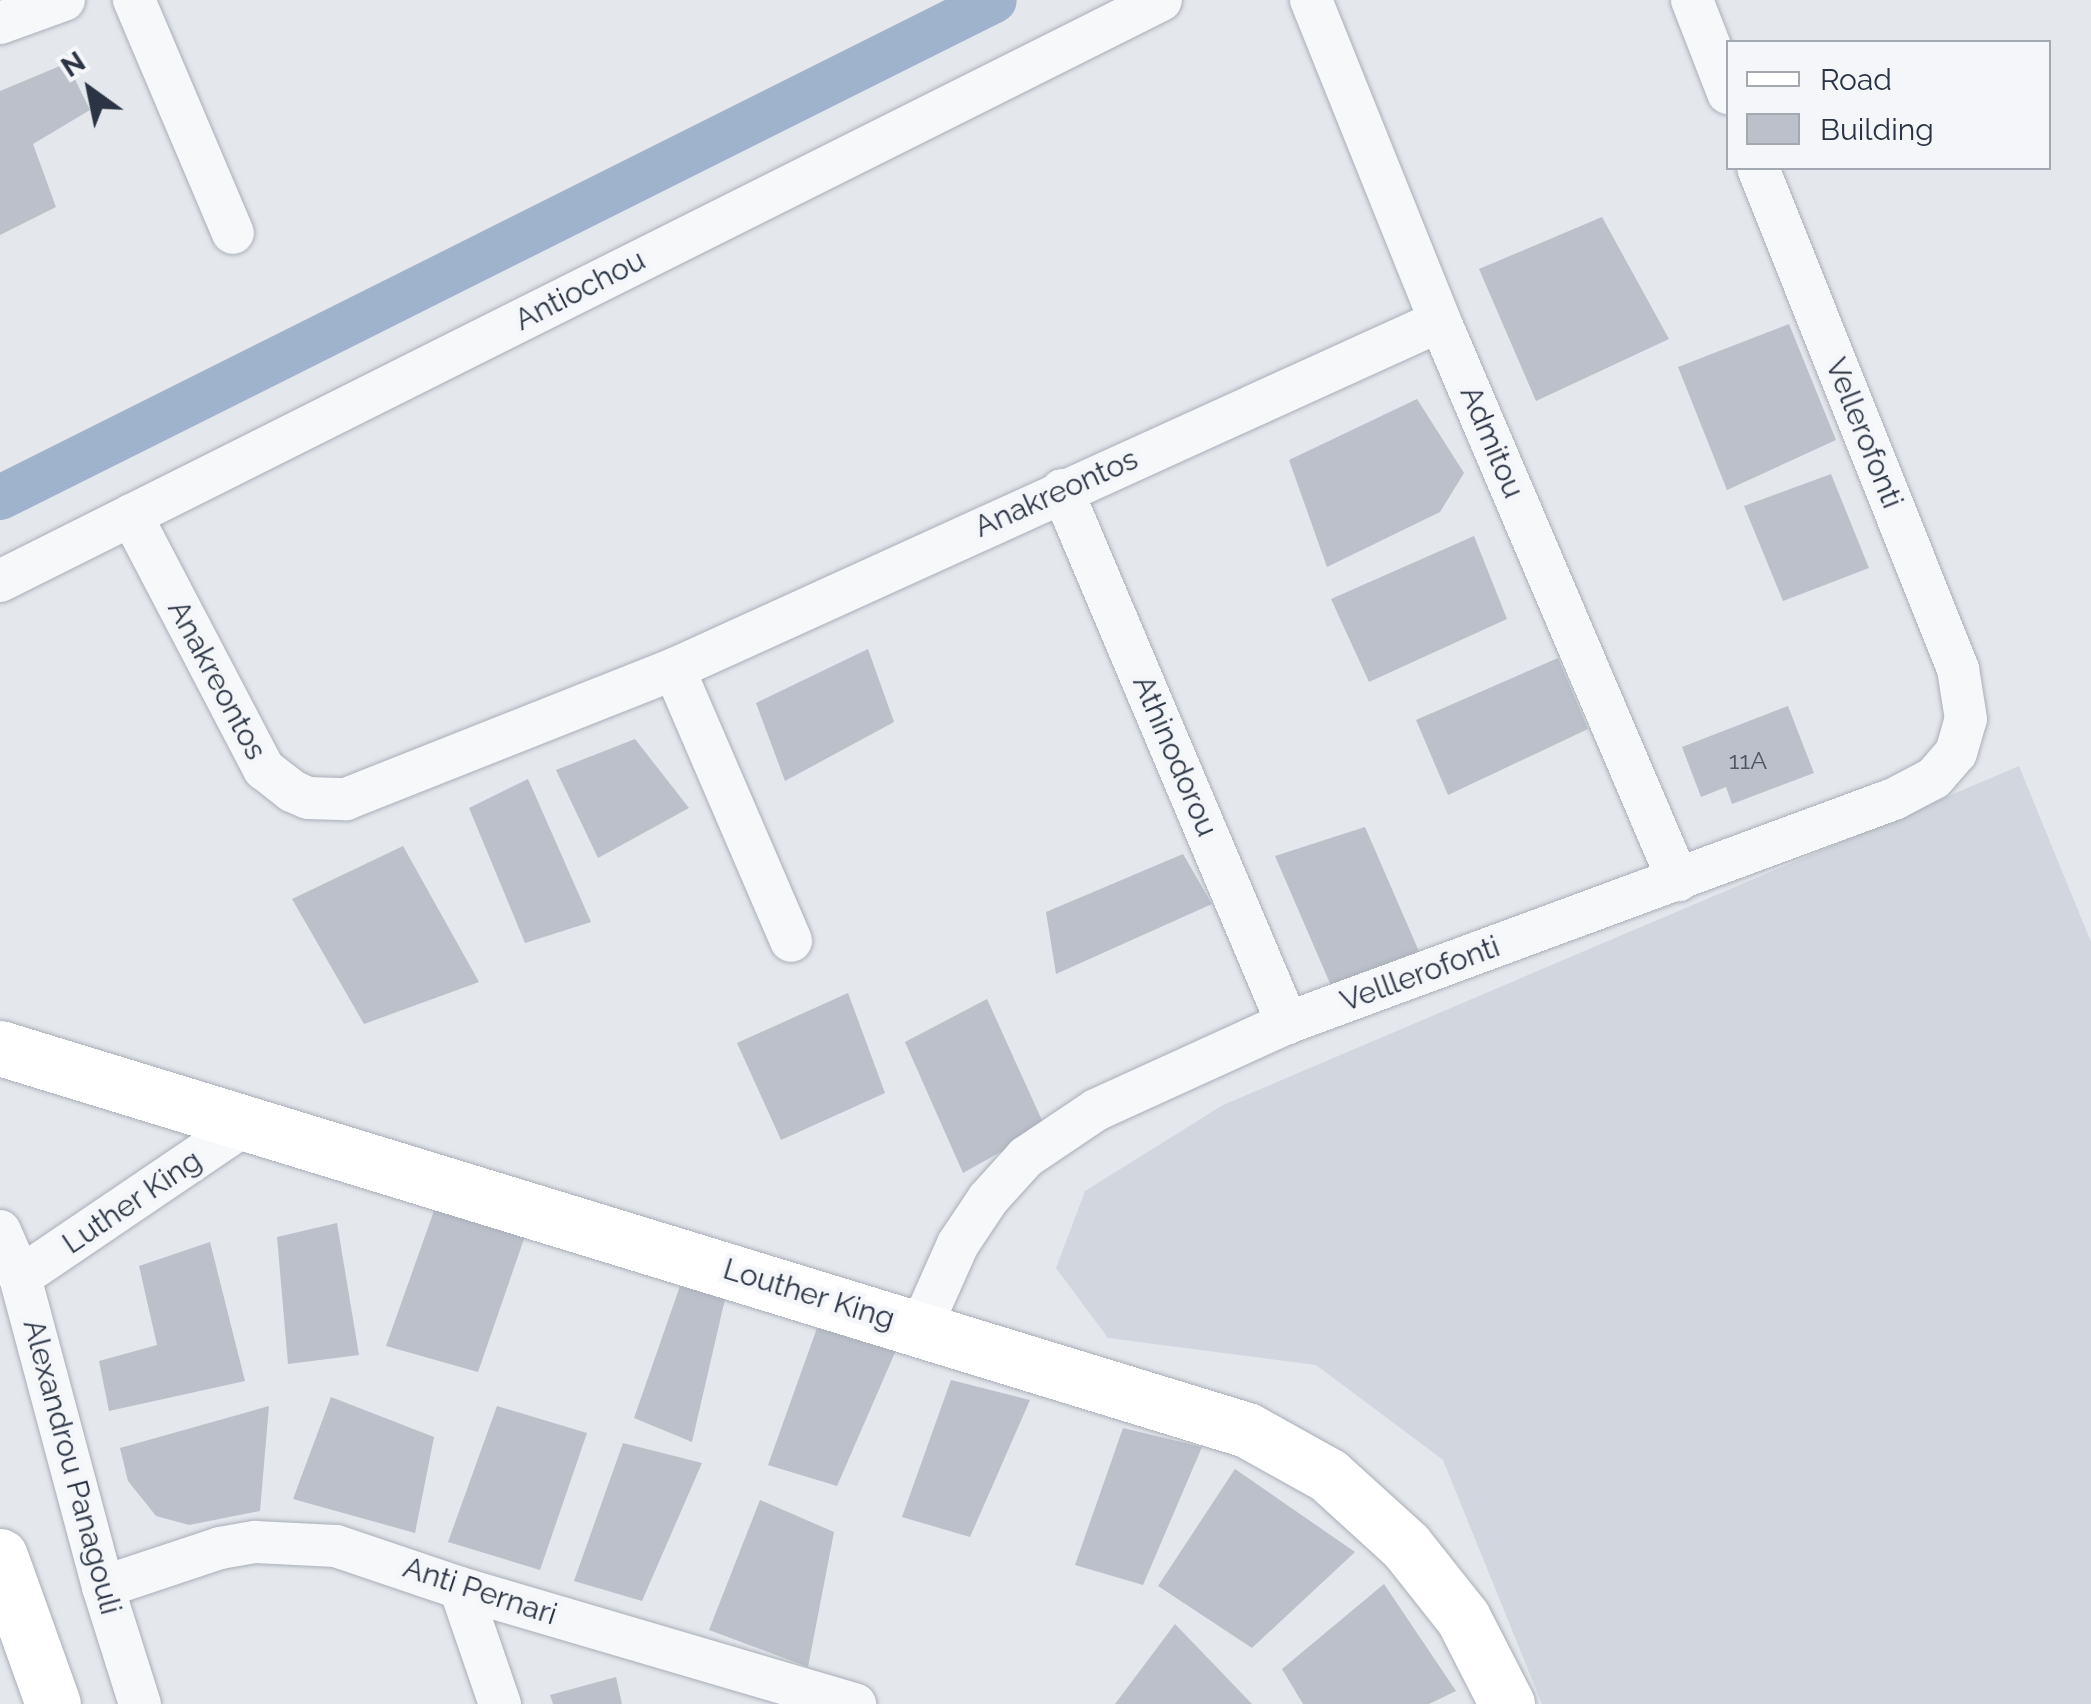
<!DOCTYPE html>
<style>
body{margin:0}
#map{position:relative;width:2091px;height:1704px;overflow:hidden;background:#e4e7ec;font-family:Raleway,sans-serif}
div>[style]{position:absolute}
[style*='--x']{left:calc(var(--x)*1px);top:calc(var(--y)*1px);width:calc(var(--w)*1px);rotate:calc(var(--a)*1deg)}
.built>*{inset:0;background:#d2d6de}
.canal>*{height:45px;margin:-22.5px;padding:0 22.5px;transform-origin:22.5px;border-radius:22.5px;background:#9fb4cc}
.building>*{inset:0;background:#bbc0ca}
.roads{filter:drop-shadow(0 0 2px #a9aeb7) drop-shadow(0 0 2px #a9aeb7)}
.street>*{height:42px;margin:-21px;padding:0 21px;transform-origin:21px;border-radius:21px;background:#f7f8fa}
.secondary>*{height:55px;margin:-27.5px;padding:0 27.5px;transform-origin:27.5px;border-radius:27.5px;background:#fff}
span{translate:-50% -50%;white-space:nowrap;text-align:center;line-height:1.15;-webkit-text-stroke:9px #f4f6f9;paint-order:stroke}
.number-label{font-size:25px;color:#4f5766}
.number-label span{-webkit-text-stroke-width:0}
.street-label{font-size:30px;color:#2b3445}
.legend{position:absolute;left:1726px;top:40px;width:325px;height:130px;box-sizing:border-box;background:#f4f6f9;border:2px solid #a4a8b1;margin:0;padding:12px 18px;list-style:none;font-size:30px;color:#2b3445}
.legend li{display:flex;align-items:center;gap:20px;height:50px}
.legend b{width:50px;border:2px solid #a4a8b1}
.north{position:absolute;left:40px;top:40px;width:100px;height:100px;-webkit-text-stroke:8px #f4f6f9;paint-order:stroke;rotate:327deg;font-size:28px;font-weight:700;line-height:40px;text-align:center;color:#2b3445}
.north::after{content:'';display:block;margin:auto;width:35px;height:45px;background:#2b3445;clip-path:polygon(50% 0,100% 100%,50% 72%,0 100%)}
</style>
<div id="map">
<div class="built">
<div style="clip-path:polygon(2019px 766px,2091px 942px,2091px 1704px,1542px 1704px,1443px 1460px,1316px 1365px,1108px 1338px,1056px 1268px,1085px 1191px,1223px 1105px)"></div>
</div>
<div class="canal">
<div style="--x:0;--y:497;--w:1111;--a:-26.57"></div>
</div>
<div class="building">
<div style="clip-path:polygon(67px 63px,90px 110px,33px 144px,56px 207px,0 235px,0 91px)"></div>
<div style="clip-path:polygon(1602px 217px,1669px 339px,1536px 401px,1479px 269px)"></div>
<div style="clip-path:polygon(1789px 324px,1836px 440px,1727px 490px,1678px 367px)"></div>
<div style="clip-path:polygon(1417px 399px,1464px 473px,1440px 512px,1327px 567px,1289px 460px)"></div>
<div style="clip-path:polygon(1831px 474px,1869px 568px,1783px 601px,1744px 506px)"></div>
<div style="clip-path:polygon(1474px 536px,1507px 619px,1369px 682px,1331px 599px)"></div>
<div style="clip-path:polygon(868px 649px,894px 722px,785px 781px,756px 703px)"></div>
<div style="clip-path:polygon(1558px 658px,1588px 729px,1448px 795px,1416px 720px)"></div>
<div style="clip-path:polygon(1788px 706px,1814px 773px,1732px 804px,1726px 787px,1701px 797px,1682px 747px)"></div>
<div style="clip-path:polygon(635px 739px,689px 808px,598px 858px,556px 770px)"></div>
<div style="clip-path:polygon(528px 779px,591px 922px,525px 943px,469px 808px)"></div>
<div style="clip-path:polygon(1365px 827px,1421px 956px,1332px 988px,1275px 856px)"></div>
<div style="clip-path:polygon(403px 846px,479px 982px,364px 1024px,292px 899px)"></div>
<div style="clip-path:polygon(1183px 854px,1212px 904px,1056px 974px,1046px 912px)"></div>
<div style="clip-path:polygon(848px 993px,885px 1093px,781px 1140px,737px 1043px)"></div>
<div style="clip-path:polygon(987px 999px,1045px 1127px,963px 1173px,905px 1042px)"></div>
<div style="clip-path:polygon(435px 1208px,525px 1236px,478px 1372px,386px 1346px)"></div>
<div style="clip-path:polygon(337px 1223px,359px 1355px,288px 1364px,277px 1237px)"></div>
<div style="clip-path:polygon(210px 1242px,245px 1381px,109px 1411px,99px 1361px,157px 1345px,139px 1266px)"></div>
<div style="clip-path:polygon(680px 1286px,725px 1299px,692px 1442px,634px 1418px)"></div>
<div style="clip-path:polygon(817px 1328px,897px 1348px,837px 1486px,768px 1465px)"></div>
<div style="clip-path:polygon(951px 1380px,1030px 1400px,970px 1537px,902px 1517px)"></div>
<div style="clip-path:polygon(331px 1397px,434px 1437px,415px 1533px,293px 1499px)"></div>
<div style="clip-path:polygon(269px 1406px,260px 1511px,189px 1525px,156px 1516px,128px 1481px,120px 1448px)"></div>
<div style="clip-path:polygon(497px 1406px,587px 1433px,540px 1570px,448px 1542px)"></div>
<div style="clip-path:polygon(1123px 1428px,1202px 1447px,1143px 1585px,1075px 1565px)"></div>
<div style="clip-path:polygon(623px 1443px,702px 1463px,642px 1601px,574px 1581px)"></div>
<div style="clip-path:polygon(1235px 1469px,1355px 1552px,1252px 1648px,1158px 1586px)"></div>
<div style="clip-path:polygon(760px 1500px,834px 1532px,808px 1667px,709px 1630px)"></div>
<div style="clip-path:polygon(1384px 1584px,1456px 1691px,1429px 1704px,1303px 1704px,1282px 1669px)"></div>
<div style="clip-path:polygon(1175px 1624px,1252px 1704px,1115px 1704px)"></div>
<div style="clip-path:polygon(616px 1677px,622px 1704px,553px 1704px,550px 1695px)"></div>
</div>
<div class="roads">
<div class="street">
<div style="--x:134;--y:0;--w:253;--a:67"></div>
<div style="--x:1311;--y:0;--w:346;--a:68.1"></div>
<div style="--x:1440;--y:321;--w:608;--a:66.94"></div>
<div style="--x:1692;--y:0;--w:100;--a:68.8"></div>
<div style="--x:0;--y:23;--w:68;--a:-19.8"></div>
<div style="--x:1062;--y:490;--w:579;--a:67.11"></div>
<div style="--x:131;--y:515;--w:287;--a:62.4"></div>
<div style="--x:264;--y:769;--w:36;--a:38"></div>
<div style="--x:292;--y:791;--w:17;--a:24"></div>
<div style="--x:308;--y:798;--w:38;--a:2"></div>
<div style="--x:346;--y:799;--w:353;--a:-21.6"></div>
<div style="--x:674;--y:669;--w:841;--a:-24.43"></div>
<div style="--x:0;--y:581;--w:1298;--a:-26.58"></div>
<div style="--x:674;--y:669;--w:296;--a:66.7"></div>
<div style="--x:0;--y:1231;--w:50;--a:66.5"></div>
<div style="--x:20;--y:1277;--w:321;--a:75"></div>
<div style="--x:103;--y:1587;--w:123;--a:72.5"></div>
<div style="--x:20;--y:1277;--w:269;--a:-34.1"></div>
<div style="--x:921;--y:1327;--w:91;--a:-66"></div>
<div style="--x:958;--y:1244;--w:54;--a:-56.3"></div>
<div style="--x:988;--y:1199;--w:57;--a:-47.9"></div>
<div style="--x:1026;--y:1157;--w:84;--a:-33.9"></div>
<div style="--x:1096;--y:1110;--w:210;--a:-24.5"></div>
<div style="--x:1287;--y:1023;--w:647;--a:-20.26"></div>
<div style="--x:1894;--y:799;--w:45;--a:-27.7"></div>
<div style="--x:1934;--y:778;--w:33;--a:-49"></div>
<div style="--x:1956;--y:753;--w:35;--a:-74"></div>
<div style="--x:1966;--y:719;--w:51;--a:-99.1"></div>
<div style="--x:1958;--y:669;--w:539;--a:-111.76"></div>
<div style="--x:103;--y:1587;--w:123;--a:-18.4"></div>
<div style="--x:220;--y:1548;--w:36;--a:-10"></div>
<div style="--x:255;--y:1542;--w:81;--a:2.8"></div>
<div style="--x:336;--y:1546;--w:131;--a:18.7"></div>
<div style="--x:460;--y:1588;--w:412;--a:16.4"></div>
<div style="--x:460;--y:1588;--w:123;--a:71"></div>
</div>
<div class="secondary">
<div style="--x:0;--y:1048;--w:1304;--a:17.03"></div>
<div style="--x:1247;--y:1430;--w:93;--a:29.1"></div>
<div style="--x:1328;--y:1475;--w:105;--a:42.3"></div>
<div style="--x:1406;--y:1546;--w:92;--a:51.6"></div>
<div style="--x:1463;--y:1618;--w:97;--a:62.9"></div>
<div style="--x:0;--y:1556;--w:157;--a:70.3"></div>
</div>
</div>
<div class="number-label">
<span style="left:1748px;top:760px">11A</span>
</div>
<div class="street-label">
<span style="left:580px;top:290px;rotate:-27deg">Antiochou</span>
<span style="left:1864px;top:433px;rotate:68deg">Vellerofonti</span>
<span style="left:1492px;top:442px;rotate:67deg">Admitou</span>
<span style="left:1056px;top:493px;rotate:-24deg">Anakreontos</span>
<span style="left:217px;top:680px;rotate:62deg">Anakreontos</span>
<span style="left:1175px;top:756px;rotate:67deg">Athinodorou</span>
<span style="left:1420px;top:974px;rotate:-20deg">Velllerofonti</span>
<span style="left:132px;top:1202px;rotate:-34deg">Luther King</span>
<span style="left:809px;top:1294px;rotate:17deg">Louther King</span>
<span style="left:72px;top:1467px;rotate:75deg">Alexandrou Panagouli</span>
<span style="left:480px;top:1591px;rotate:18deg">Anti Pernari</span>
</div>
<ul class="legend">
<li><b style="height:12px;background:#fff"></b>Road</li>
<li><b style="height:28px;background:#bbc0ca"></b>Building</li>
</ul>
<div class="north">N</div>
</div>
